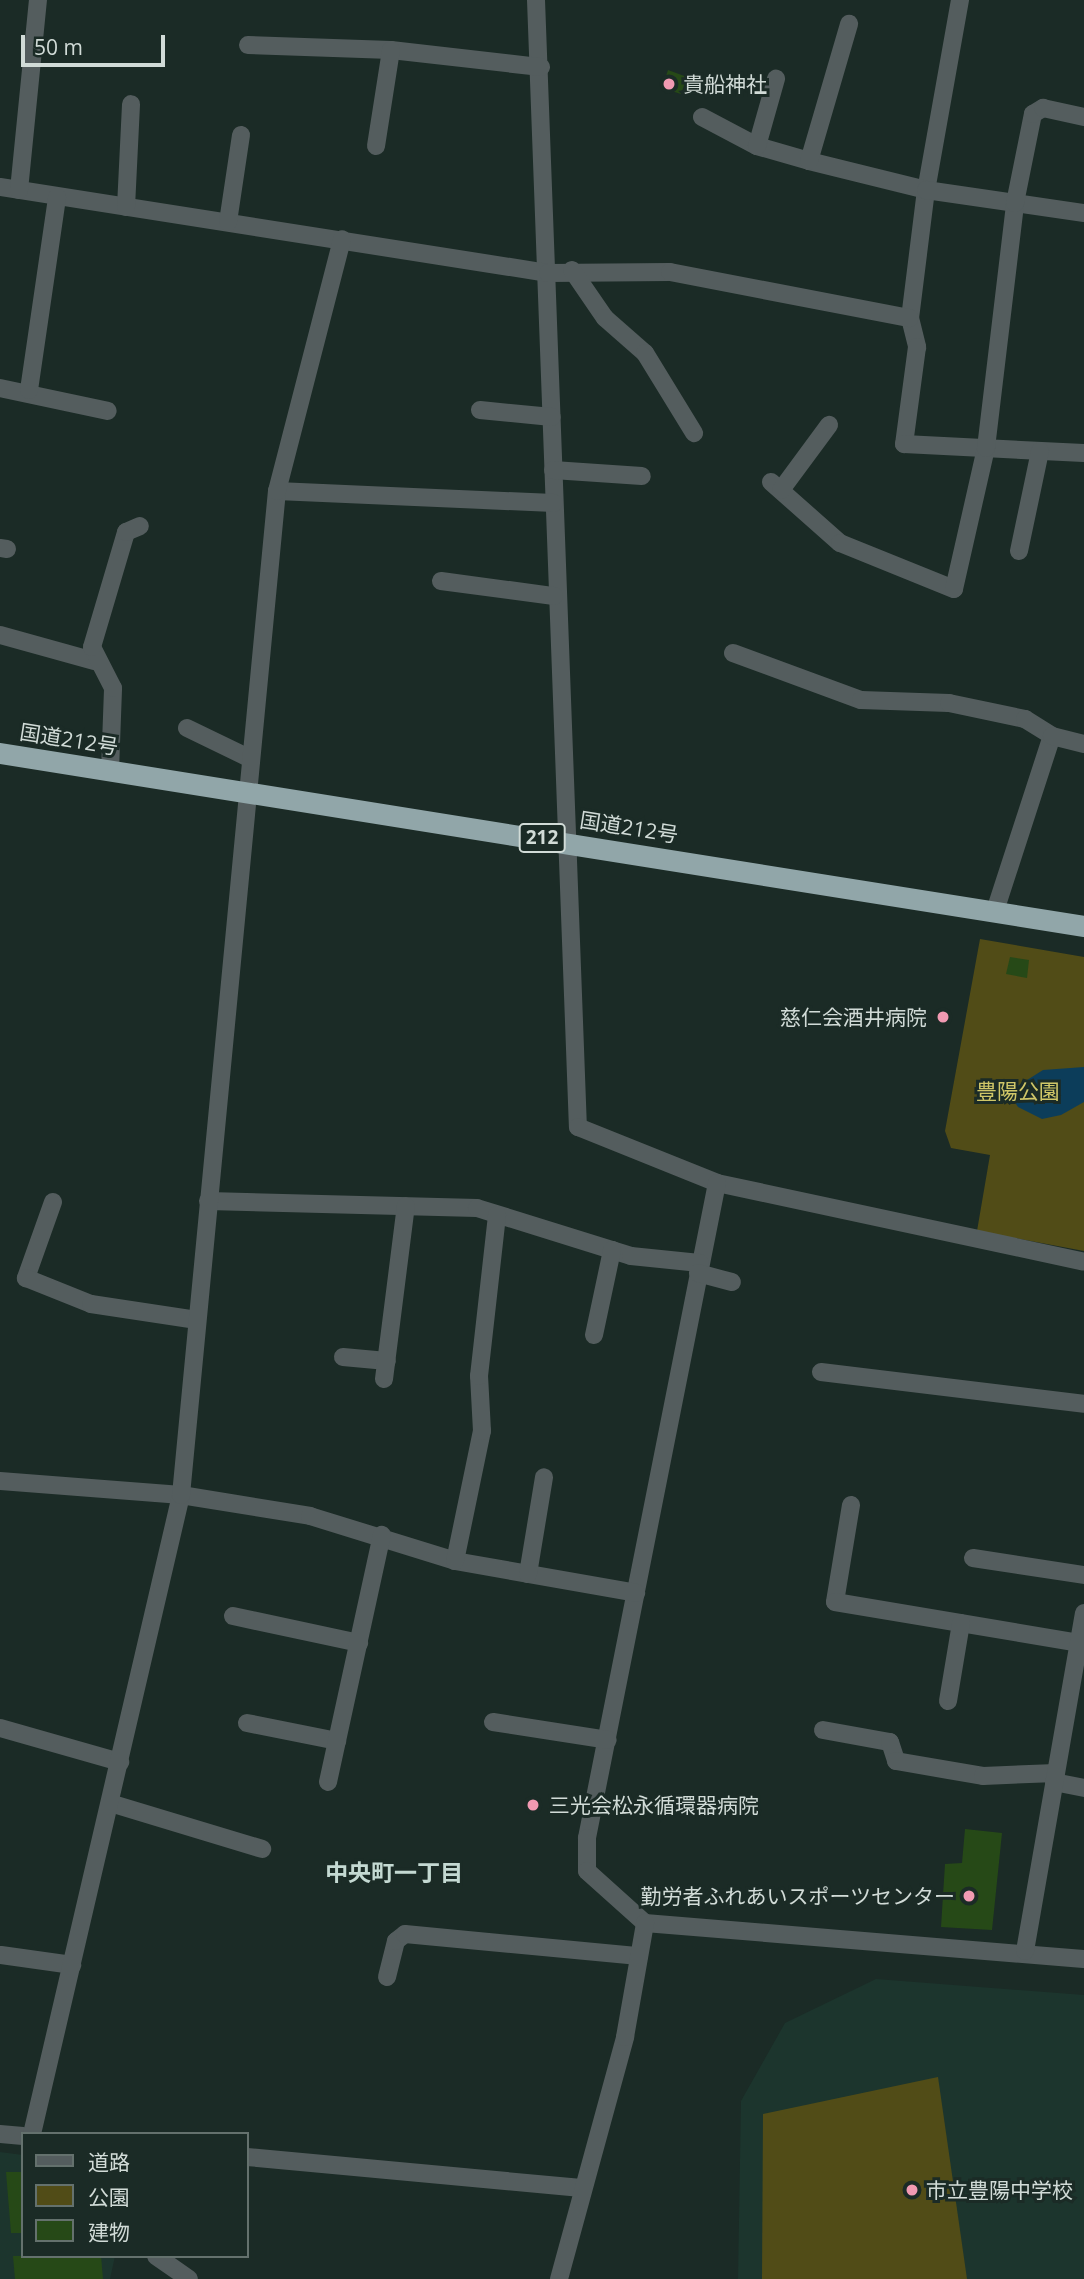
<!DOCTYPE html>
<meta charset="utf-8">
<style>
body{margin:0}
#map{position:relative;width:1084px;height:2279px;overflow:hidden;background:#1b2b26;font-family:"Open Sans","Noto Sans JP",sans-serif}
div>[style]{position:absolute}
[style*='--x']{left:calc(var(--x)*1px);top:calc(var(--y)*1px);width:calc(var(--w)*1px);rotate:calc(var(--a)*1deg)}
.built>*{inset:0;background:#1c352d}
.green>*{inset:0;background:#514c17}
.water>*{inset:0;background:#0c3d5a}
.building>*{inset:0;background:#264917}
.street>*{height:18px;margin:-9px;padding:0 9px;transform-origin:9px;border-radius:9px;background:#545d5e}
.highway>*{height:21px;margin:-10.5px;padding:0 10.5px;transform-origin:10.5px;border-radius:10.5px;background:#91a6a9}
.dots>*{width:19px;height:19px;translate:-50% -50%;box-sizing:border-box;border:4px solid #1b2b26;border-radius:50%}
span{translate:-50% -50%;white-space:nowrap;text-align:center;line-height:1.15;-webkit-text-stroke:6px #1b2b26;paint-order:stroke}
.shield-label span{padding:2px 5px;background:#1b2b26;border:2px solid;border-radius:5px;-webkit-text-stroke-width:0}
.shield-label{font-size:19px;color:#d1dbd7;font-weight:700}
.poi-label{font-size:21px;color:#d1dbd7}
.left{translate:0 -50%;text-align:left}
.right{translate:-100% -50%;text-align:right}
.street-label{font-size:21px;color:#d1dbd7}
.park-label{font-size:21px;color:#d0c768}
.neighbourhood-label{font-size:23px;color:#c4d9d2;font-weight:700}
.legend{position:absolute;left:21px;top:2132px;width:228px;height:126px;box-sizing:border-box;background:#1b2b26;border:2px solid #64716d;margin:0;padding:9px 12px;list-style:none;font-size:21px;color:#d1dbd7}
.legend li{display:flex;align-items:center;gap:14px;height:35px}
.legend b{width:35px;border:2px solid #64716d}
.scale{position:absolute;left:21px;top:35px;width:144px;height:32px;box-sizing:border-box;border:4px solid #d1dbd7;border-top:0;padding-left:9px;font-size:21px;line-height:24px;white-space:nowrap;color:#d1dbd7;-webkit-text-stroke:5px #1b2b26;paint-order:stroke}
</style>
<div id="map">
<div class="built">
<div style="clip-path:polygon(876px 1979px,1084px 1995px,1084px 2279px,738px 2279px,741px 2101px,785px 2023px)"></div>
<div style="clip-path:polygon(0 2152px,23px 2155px,23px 2256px,115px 2256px,110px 2279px,0 2279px)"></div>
</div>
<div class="green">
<div style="clip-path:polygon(980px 939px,1084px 957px,1084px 1251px,977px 1231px,990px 1155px,951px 1148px,945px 1131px)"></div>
<div style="clip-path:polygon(938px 2077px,967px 2279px,762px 2279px,763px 2114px)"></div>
</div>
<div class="water">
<div style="clip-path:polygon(1084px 1067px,1084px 1102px,1061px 1115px,1042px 1119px,1018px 1107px,1008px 1092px,1043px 1070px)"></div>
</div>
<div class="building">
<div style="clip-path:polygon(668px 70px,687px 77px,681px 94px,662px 88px)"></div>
<div style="clip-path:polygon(1010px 957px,1029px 960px,1027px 978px,1006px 974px)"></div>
<div style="clip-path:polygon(965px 1829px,1002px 1833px,992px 1930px,941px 1927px,945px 1864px,962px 1863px)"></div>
<div style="clip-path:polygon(6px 2172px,23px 2172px,23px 2233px,11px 2233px)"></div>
<div style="clip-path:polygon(13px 2256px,101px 2256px,103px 2279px,15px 2279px)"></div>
</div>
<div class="street">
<div style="--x:536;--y:0;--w:1128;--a:87.87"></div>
<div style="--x:578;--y:1127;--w:150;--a:21.9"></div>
<div style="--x:717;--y:1183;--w:375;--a:12.1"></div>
<div style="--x:960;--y:0;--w:193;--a:100.1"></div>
<div style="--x:926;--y:190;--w:129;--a:97.1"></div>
<div style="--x:910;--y:318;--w:30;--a:76"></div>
<div style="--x:917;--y:347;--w:98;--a:97.6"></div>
<div style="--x:904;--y:444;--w:180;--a:2.9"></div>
<div style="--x:248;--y:45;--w:143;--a:2"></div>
<div style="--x:391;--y:50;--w:151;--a:6.5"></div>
<div style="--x:702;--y:117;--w:62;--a:27.8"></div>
<div style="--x:757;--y:146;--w:54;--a:16.1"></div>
<div style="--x:809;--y:161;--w:121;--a:13.9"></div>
<div style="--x:926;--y:190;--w:160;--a:8.3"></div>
<div style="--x:376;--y:146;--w:97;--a:-81.1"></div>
<div style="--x:757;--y:146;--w:70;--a:-74.2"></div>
<div style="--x:809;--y:161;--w:143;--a:-73.7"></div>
<div style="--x:0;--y:187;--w:555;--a:8.92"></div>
<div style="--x:548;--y:273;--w:122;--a:-0.5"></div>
<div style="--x:670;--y:272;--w:244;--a:10.9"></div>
<div style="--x:19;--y:190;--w:191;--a:-84.3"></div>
<div style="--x:126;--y:207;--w:103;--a:-87.2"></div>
<div style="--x:228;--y:222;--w:88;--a:-81.5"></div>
<div style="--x:572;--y:270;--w:58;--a:55.5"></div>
<div style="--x:605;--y:318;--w:53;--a:41.2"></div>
<div style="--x:645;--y:353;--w:94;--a:58.5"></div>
<div style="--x:0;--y:388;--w:110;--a:12"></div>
<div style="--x:29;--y:390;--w:195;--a:-81.7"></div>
<div style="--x:480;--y:410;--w:72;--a:5.6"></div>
<div style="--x:553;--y:470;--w:89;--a:3.9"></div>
<div style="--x:771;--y:482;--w:92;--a:41.5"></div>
<div style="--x:840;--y:543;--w:123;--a:22"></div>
<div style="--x:954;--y:589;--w:145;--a:-77.2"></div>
<div style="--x:986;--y:448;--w:247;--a:-83.2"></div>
<div style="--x:1015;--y:203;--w:91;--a:-78.6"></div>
<div style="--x:1033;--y:114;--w:12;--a:-31"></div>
<div style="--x:1043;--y:108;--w:42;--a:12.4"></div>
<div style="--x:781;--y:490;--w:81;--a:-53.6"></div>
<div style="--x:277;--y:491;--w:277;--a:2.5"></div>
<div style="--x:0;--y:548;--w:7;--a:8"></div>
<div style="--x:1019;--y:551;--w:102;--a:-78.1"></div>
<div style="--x:441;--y:581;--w:114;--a:7.6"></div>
<div style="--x:0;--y:635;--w:98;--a:15.5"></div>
<div style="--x:733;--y:653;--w:136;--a:20.2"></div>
<div style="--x:861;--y:700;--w:88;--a:2"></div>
<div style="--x:949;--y:703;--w:78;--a:11.9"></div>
<div style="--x:1025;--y:719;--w:32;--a:32"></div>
<div style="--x:187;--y:728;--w:69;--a:25.8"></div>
<div style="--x:110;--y:771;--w:83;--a:-87.9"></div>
<div style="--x:113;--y:688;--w:46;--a:-117.1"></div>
<div style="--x:92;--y:647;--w:120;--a:-73.5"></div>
<div style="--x:126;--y:532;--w:15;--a:-23"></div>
<div style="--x:995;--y:911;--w:184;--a:-72"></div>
<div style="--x:1052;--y:736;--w:33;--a:14"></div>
<div style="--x:717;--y:1183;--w:668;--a:101.23"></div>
<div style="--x:587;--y:1838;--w:33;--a:90"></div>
<div style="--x:587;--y:1871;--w:78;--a:41.9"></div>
<div style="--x:645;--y:1923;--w:440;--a:4.7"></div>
<div style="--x:208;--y:1201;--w:269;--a:1.5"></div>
<div style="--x:477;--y:1208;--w:161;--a:17.3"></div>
<div style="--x:631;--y:1256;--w:69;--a:5.8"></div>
<div style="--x:53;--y:1202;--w:81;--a:109.6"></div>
<div style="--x:26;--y:1278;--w:70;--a:21.8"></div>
<div style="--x:91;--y:1304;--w:107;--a:8.6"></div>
<div style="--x:698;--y:1273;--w:35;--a:15"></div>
<div style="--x:594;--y:1335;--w:87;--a:-78"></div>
<div style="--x:343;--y:1357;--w:44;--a:5.2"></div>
<div style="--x:821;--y:1372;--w:265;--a:6.9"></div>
<div style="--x:384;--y:1379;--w:174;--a:-82.8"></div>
<div style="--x:0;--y:1481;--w:182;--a:4.4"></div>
<div style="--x:181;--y:1495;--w:131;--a:9.2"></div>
<div style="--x:310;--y:1516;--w:152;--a:17.2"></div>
<div style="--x:455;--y:1561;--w:184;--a:10"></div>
<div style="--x:851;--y:1505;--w:98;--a:99.4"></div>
<div style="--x:835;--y:1602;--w:247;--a:9.5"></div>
<div style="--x:973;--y:1558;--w:112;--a:8.7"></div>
<div style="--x:455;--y:1561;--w:133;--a:-78.3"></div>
<div style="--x:482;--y:1431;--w:55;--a:-93.1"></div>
<div style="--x:479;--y:1376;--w:162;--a:-83.6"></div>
<div style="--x:528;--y:1574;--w:98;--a:-80.6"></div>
<div style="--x:233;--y:1616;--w:129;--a:12.1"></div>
<div style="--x:948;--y:1701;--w:79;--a:-80.5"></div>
<div style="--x:493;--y:1722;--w:116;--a:8.9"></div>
<div style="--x:247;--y:1723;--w:92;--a:11.3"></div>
<div style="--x:0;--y:1728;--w:125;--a:15.8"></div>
<div style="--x:823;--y:1730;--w:68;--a:10.2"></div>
<div style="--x:890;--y:1742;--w:20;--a:72"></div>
<div style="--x:896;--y:1761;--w:88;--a:9.8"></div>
<div style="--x:983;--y:1776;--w:73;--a:-2.4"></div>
<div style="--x:328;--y:1782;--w:253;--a:-77.7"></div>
<div style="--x:1054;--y:1782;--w:31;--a:11"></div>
<div style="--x:110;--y:1803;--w:159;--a:16.8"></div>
<div style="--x:1025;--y:1951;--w:343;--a:-80.1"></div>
<div style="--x:1;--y:1955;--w:72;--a:8"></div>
<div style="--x:387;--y:1977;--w:37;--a:-76"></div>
<div style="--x:396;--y:1941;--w:11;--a:-38"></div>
<div style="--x:405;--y:1934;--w:235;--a:5.4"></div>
<div style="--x:0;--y:2134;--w:23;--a:5"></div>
<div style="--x:32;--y:2134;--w:656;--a:-76.87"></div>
<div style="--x:181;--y:1495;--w:1009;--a:-84.54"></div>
<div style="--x:277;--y:491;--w:260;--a:-75.5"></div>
<div style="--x:247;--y:2157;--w:333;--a:5.3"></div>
<div style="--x:156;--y:2256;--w:40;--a:34.9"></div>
<div style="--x:559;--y:2279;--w:251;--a:-74.7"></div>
<div style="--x:625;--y:2037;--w:116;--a:-80"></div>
</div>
<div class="highway">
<div style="--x:0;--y:753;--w:1098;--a:9.07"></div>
</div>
<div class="dots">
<div style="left:669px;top:84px;background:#f19ab2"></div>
<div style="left:943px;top:1017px;background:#f19ab2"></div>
<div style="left:533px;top:1805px;background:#f19ab2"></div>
<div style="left:969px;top:1896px;background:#f19ab2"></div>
<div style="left:912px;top:2190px;background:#f19ab2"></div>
</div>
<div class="shield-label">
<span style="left:542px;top:838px">212</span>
</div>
<div class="poi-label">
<span class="left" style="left:683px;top:84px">貴船神社</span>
<span class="right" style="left:927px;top:1017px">慈仁会酒井病院</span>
<span class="left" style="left:549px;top:1805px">三光会松永循環器病院</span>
<span class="right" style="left:955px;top:1896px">勤労者ふれあいスポーツセンター</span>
<span class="left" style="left:926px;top:2190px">市立豊陽中学校</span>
</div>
<div class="street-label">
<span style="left:69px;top:739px;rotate:9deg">国道212号</span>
<span style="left:629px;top:827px;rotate:9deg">国道212号</span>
</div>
<div class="park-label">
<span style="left:1018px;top:1091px">豊陽公園</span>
</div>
<div class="neighbourhood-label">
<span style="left:394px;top:1872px">中央町一丁目</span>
</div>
<ul class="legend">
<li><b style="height:9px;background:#545d5e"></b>道路</li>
<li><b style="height:19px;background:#514c17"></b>公園</li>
<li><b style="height:19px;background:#264917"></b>建物</li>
</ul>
<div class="scale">50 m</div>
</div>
